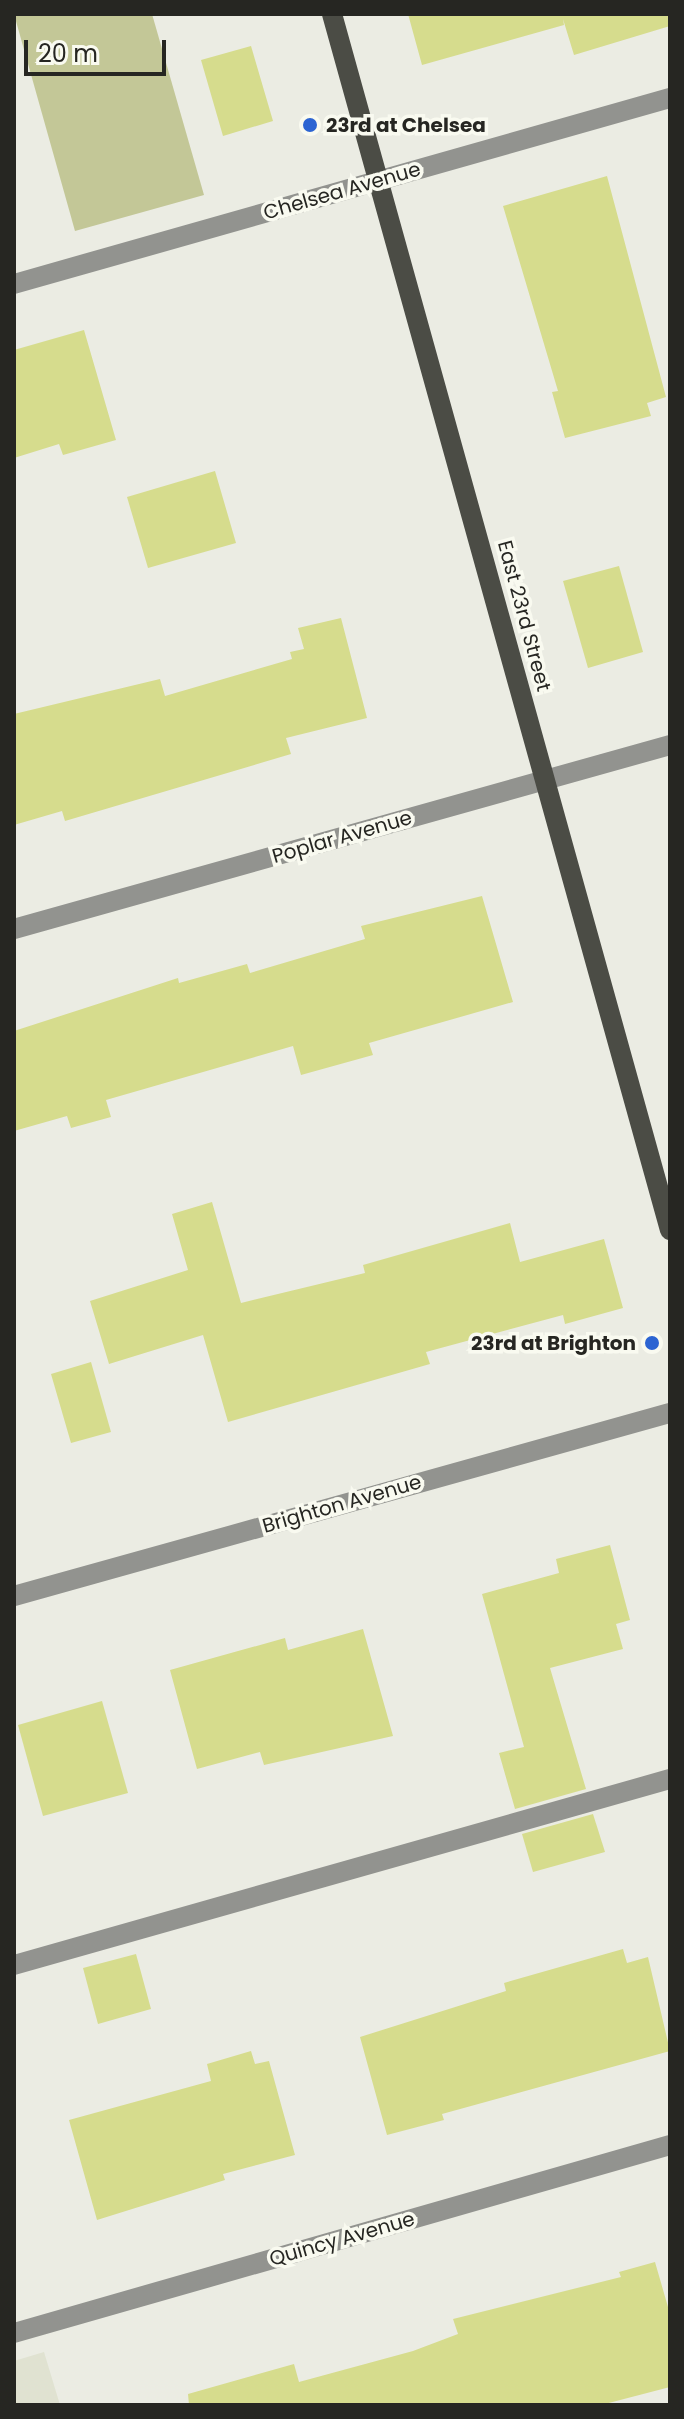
<!DOCTYPE html>
<style>
body{margin:0}
#map{position:relative;width:684px;height:2419px;overflow:hidden;background:#ebece3;font-family:Poppins,sans-serif}
div>[style]{position:absolute}
[style*='--x']{left:calc(var(--x)*1px);top:calc(var(--y)*1px);width:calc(var(--w)*1px);rotate:calc(var(--a)*1deg)}
.built>*{inset:0;background:#e0e2d1}
.green>*{inset:0;background:#c3c797}
.building>*{inset:0;background:#d6dc8d}
.minor>*{height:20px;margin:-10px;padding:0 10px;transform-origin:10px;border-radius:10px;background:#92938f}
.major>*{height:20px;margin:-10px;padding:0 10px;transform-origin:10px;border-radius:10px;background:#4b4c45}
.dots>*{width:22px;height:22px;translate:-50% -50%;box-sizing:border-box;border:4px solid #f9faf0;border-radius:50%}
span{translate:-50% -50%;white-space:nowrap;text-align:center;line-height:1.15;-webkit-text-stroke:7px #f9faf0;paint-order:stroke}
.poi-label{font-size:20px;color:#262622;font-weight:700}
.left{translate:0 -50%;text-align:left}
.right{translate:-100% -50%;text-align:right}
.street-label{font-size:20px;color:#262622}
.frame{position:absolute;inset:0;border:16px solid #262622;pointer-events:none}
.scale{position:absolute;left:24px;top:40px;width:142px;height:36px;box-sizing:border-box;border:4px solid #262622;border-top:0;padding-left:10px;font-size:24px;line-height:28px;white-space:nowrap;color:#262622;-webkit-text-stroke:6px #f9faf0;paint-order:stroke}
</style>
<div id="map">
<div class="built">
<div style="clip-path:polygon(44px 2352px,60px 2405px,14px 2405px,14px 2361px)"></div>
</div>
<div class="green">
<div style="clip-path:polygon(14px 14px,152px 14px,204px 195px,75px 231px)"></div>
</div>
<div class="building">
<div style="clip-path:polygon(408px 14px,670px 14px,670px 26px,574px 55px,563px 19px,564px 25px,422px 65px)"></div>
<div style="clip-path:polygon(251px 46px,273px 121px,223px 136px,201px 60px)"></div>
<div style="clip-path:polygon(607px 176px,666px 397px,647px 403px,651px 416px,565px 438px,552px 392px,558px 391px,503px 206px)"></div>
<div style="clip-path:polygon(84px 330px,116px 440px,63px 455px,59px 444px,14px 458px,14px 350px)"></div>
<div style="clip-path:polygon(215px 471px,236px 543px,148px 568px,127px 497px)"></div>
<div style="clip-path:polygon(619px 566px,643px 652px,588px 668px,563px 581px)"></div>
<div style="clip-path:polygon(341px 618px,367px 718px,286px 738px,291px 754px,65px 821px,62px 811px,14px 825px,14px 714px,160px 679px,165px 696px,292px 659px,290px 652px,304px 649px,298px 628px)"></div>
<div style="clip-path:polygon(482px 896px,513px 1002px,369px 1043px,373px 1055px,301px 1075px,293px 1046px,106px 1100px,111px 1117px,71px 1128px,67px 1116px,14px 1131px,14px 1031px,178px 978px,179px 983px,247px 964px,250px 973px,365px 939px,361px 926px)"></div>
<div style="clip-path:polygon(212px 1202px,241px 1303px,365px 1273px,363px 1265px,510px 1223px,520px 1262px,604px 1239px,623px 1308px,565px 1324px,563px 1315px,426px 1352px,430px 1364px,228px 1422px,203px 1335px,109px 1364px,90px 1301px,188px 1270px,172px 1214px)"></div>
<div style="clip-path:polygon(91px 1362px,111px 1432px,71px 1443px,51px 1374px)"></div>
<div style="clip-path:polygon(610px 1545px,630px 1620px,616px 1624px,623px 1649px,550px 1668px,586px 1789px,515px 1809px,499px 1753px,524px 1747px,482px 1594px,559px 1573px,556px 1559px)"></div>
<div style="clip-path:polygon(363px 1629px,393px 1736px,264px 1765px,260px 1752px,197px 1769px,170px 1670px,285px 1638px,288px 1650px)"></div>
<div style="clip-path:polygon(102px 1701px,128px 1793px,43px 1816px,18px 1725px)"></div>
<div style="clip-path:polygon(593px 1814px,605px 1852px,533px 1872px,522px 1834px)"></div>
<div style="clip-path:polygon(623px 1949px,627px 1963px,648px 1957px,670px 2051px,442px 2114px,444px 2120px,387px 2135px,360px 2037px,506px 1991px,504px 1983px)"></div>
<div style="clip-path:polygon(136px 1954px,151px 2009px,98px 2024px,83px 1968px)"></div>
<div style="clip-path:polygon(251px 2051px,255px 2064px,269px 2061px,295px 2155px,223px 2174px,225px 2180px,97px 2220px,69px 2120px,211px 2081px,207px 2064px)"></div>
<div style="clip-path:polygon(655px 2262px,670px 2314px,670px 2387px,601px 2405px,189px 2405px,188px 2394px,294px 2364px,299px 2382px,413px 2351px,458px 2334px,453px 2319px,621px 2277px,619px 2272px)"></div>
</div>
<div class="minor">
<div style="--x:14;--y:284;--w:682;--a:-15.83"></div>
<div style="--x:14;--y:929;--w:681;--a:-15.67"></div>
<div style="--x:14;--y:1596;--w:681;--a:-15.59"></div>
<div style="--x:14;--y:1965;--w:682;--a:-15.83"></div>
<div style="--x:14;--y:2333;--w:682;--a:-15.99"></div>
</div>
<div class="major">
<div style="--x:332;--y:14;--w:1262;--a:74.47"></div>
</div>
<div class="dots">
<div style="left:310px;top:125px;background:#2c64d2"></div>
<div style="left:652px;top:1343px;background:#2c64d2"></div>
</div>
<div class="poi-label">
<span class="left" style="left:326px;top:125px">23rd at Chelsea</span>
<span class="right" style="left:636px;top:1343px">23rd at Brighton</span>
</div>
<div class="street-label">
<span style="left:342px;top:191px;rotate:-16deg">Chelsea Avenue</span>
<span style="left:524px;top:616px;rotate:75deg">East 23rd Street</span>
<span style="left:342px;top:837px;rotate:-16deg">Poplar Avenue</span>
<span style="left:342px;top:1504px;rotate:-16deg">Brighton Avenue</span>
<span style="left:342px;top:2239px;rotate:-16deg">Quincy Avenue</span>
</div>
<div class="frame"></div>
<div class="scale">20 m</div>
</div>
